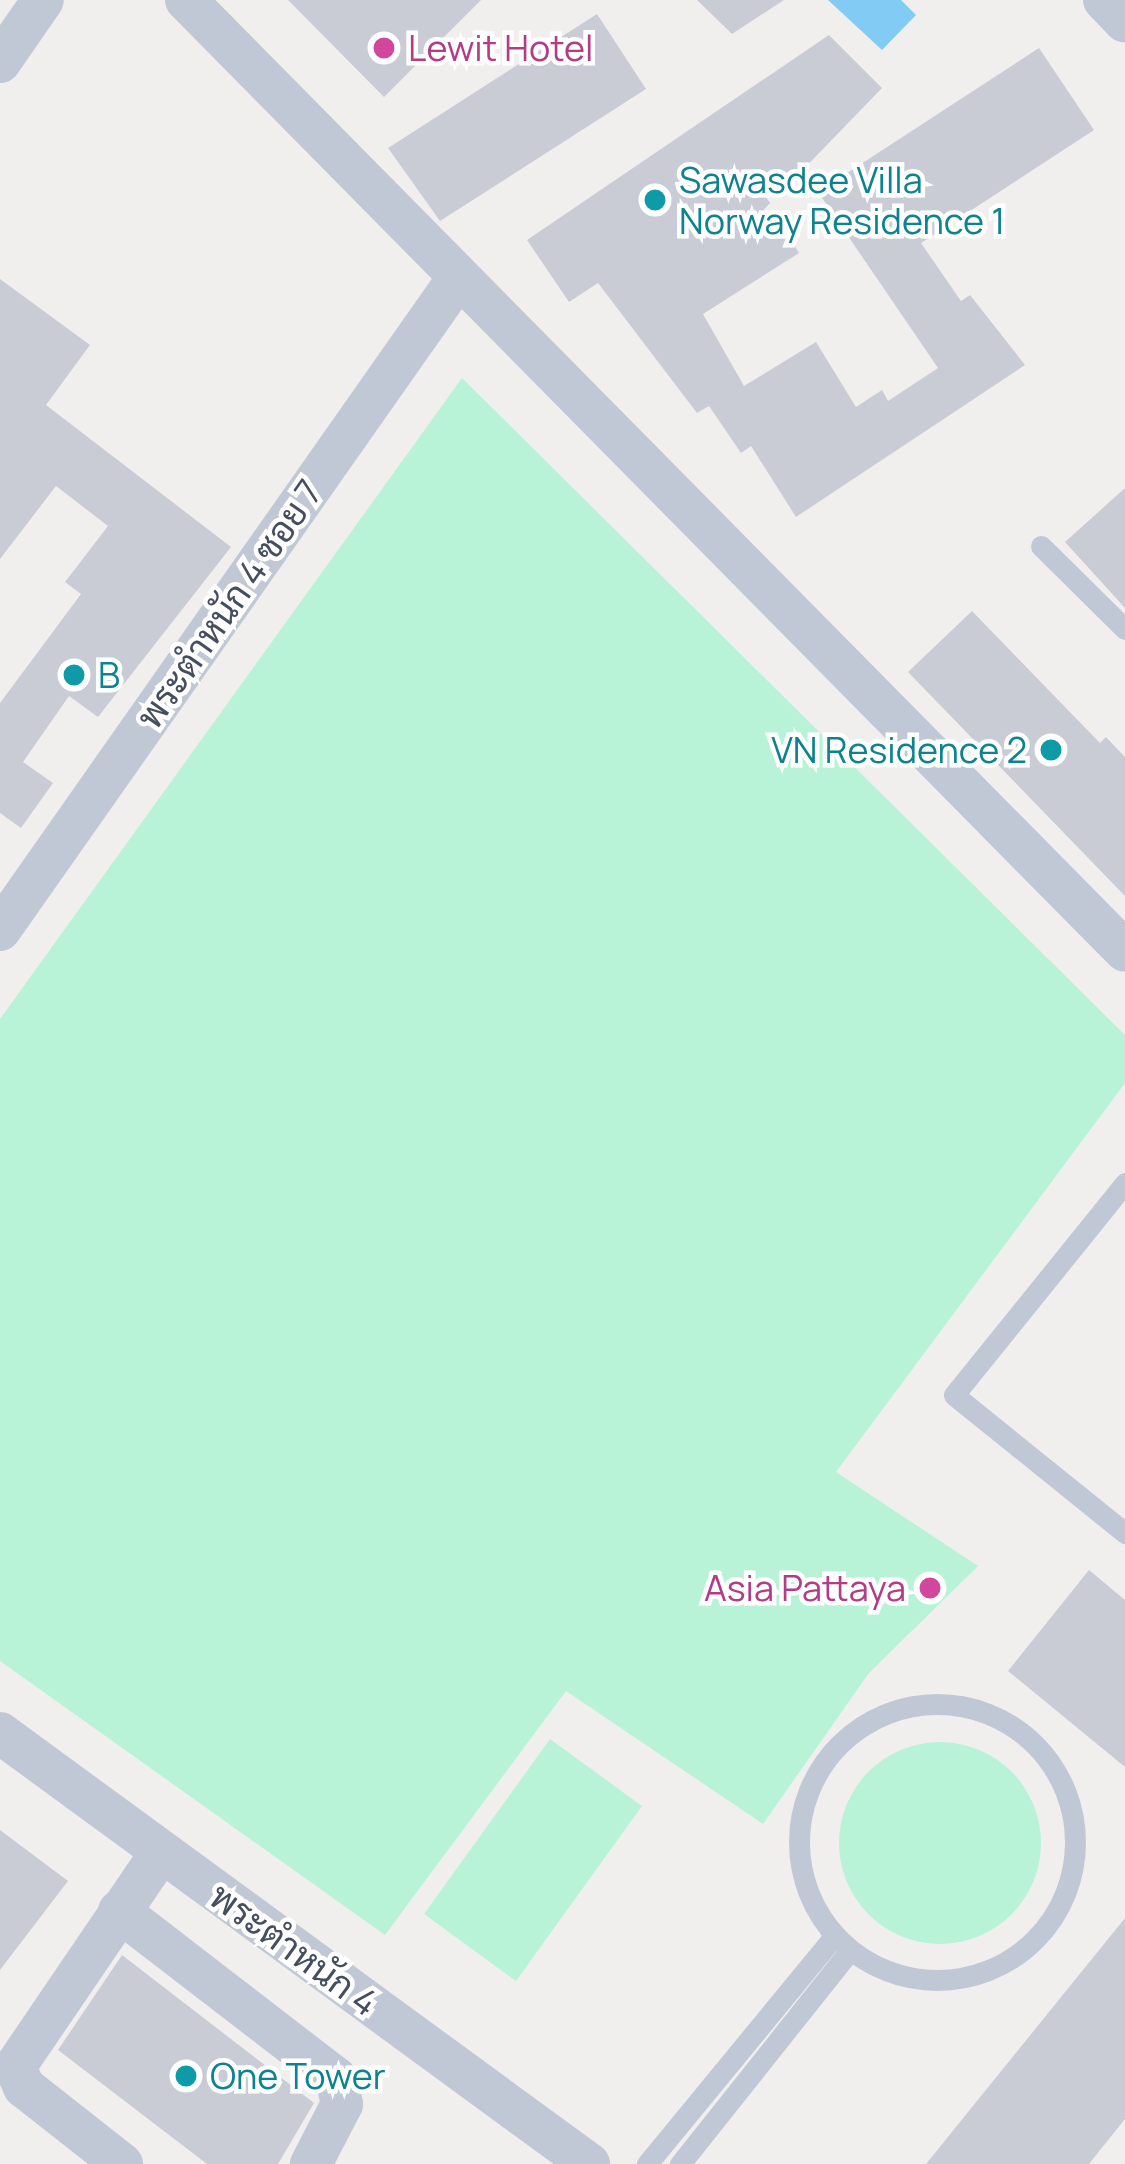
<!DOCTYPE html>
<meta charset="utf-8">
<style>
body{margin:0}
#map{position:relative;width:1125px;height:2164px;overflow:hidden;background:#f1efee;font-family:Manrope,Sarabun,sans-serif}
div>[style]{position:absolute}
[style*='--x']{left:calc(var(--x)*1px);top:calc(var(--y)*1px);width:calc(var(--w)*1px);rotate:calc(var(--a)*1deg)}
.green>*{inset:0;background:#b8f3d8}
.round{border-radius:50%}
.water>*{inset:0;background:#81cbf5}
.building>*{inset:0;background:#caccd5}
.lane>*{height:21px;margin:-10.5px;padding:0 10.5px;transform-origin:10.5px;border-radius:10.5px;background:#c1c8d5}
.lane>.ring{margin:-10.5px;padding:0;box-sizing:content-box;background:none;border:21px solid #c1c8d5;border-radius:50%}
.street>*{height:42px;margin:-21px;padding:0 21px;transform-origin:21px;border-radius:21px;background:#c1c8d5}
.dots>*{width:33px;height:33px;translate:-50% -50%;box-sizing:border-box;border:6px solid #fff;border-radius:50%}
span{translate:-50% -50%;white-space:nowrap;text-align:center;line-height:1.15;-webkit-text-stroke:9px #fff;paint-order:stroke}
.hotel-label{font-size:36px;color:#b23c85}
.left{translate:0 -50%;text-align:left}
.right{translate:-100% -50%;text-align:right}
.culture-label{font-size:36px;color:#0d838f}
.street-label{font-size:36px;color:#454e5e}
</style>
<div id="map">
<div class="green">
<div style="clip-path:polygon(462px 378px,1125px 1035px,1125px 1083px,836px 1472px,978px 1566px,869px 1673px,763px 1824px,566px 1691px,385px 1935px,0 1661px,0 1019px)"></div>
<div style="clip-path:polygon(550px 1739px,642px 1806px,516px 1981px,424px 1914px)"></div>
<div class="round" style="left:839px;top:1742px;width:202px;height:202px"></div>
</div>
<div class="water">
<div style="clip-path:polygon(828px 0,901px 0,916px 15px,882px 50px)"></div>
</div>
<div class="building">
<div style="clip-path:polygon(288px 0,481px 0,384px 97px)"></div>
<div style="clip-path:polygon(697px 0,784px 0,732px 34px)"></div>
<div style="clip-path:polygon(597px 14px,646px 89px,440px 221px,388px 148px)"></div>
<div style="clip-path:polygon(829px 35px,882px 88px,794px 179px,766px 197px,770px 203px,759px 215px,767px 225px,778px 218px,799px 253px,703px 314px,744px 386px,816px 342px,856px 407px,882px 390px,888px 401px,938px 368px,818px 192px,1039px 48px,1094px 130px,921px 243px,961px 301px,970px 295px,1025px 365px,796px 517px,751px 446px,741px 453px,709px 406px,697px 413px,598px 283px,569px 302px,527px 240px)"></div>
<div style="clip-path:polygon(0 279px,90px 345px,46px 405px,231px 547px,98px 717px,69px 696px,23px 762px,53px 783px,21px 828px,0 813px,0 703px,81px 594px,65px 582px,108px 526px,56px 486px,0 559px)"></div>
<div style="clip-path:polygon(1125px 488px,1125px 608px,1065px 542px)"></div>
<div style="clip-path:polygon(972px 611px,1100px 743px,1106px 737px,1125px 757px,1125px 896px,908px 672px)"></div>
<div style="clip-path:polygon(1089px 1570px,1125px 1600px,1125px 1767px,1008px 1671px)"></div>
<div style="clip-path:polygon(0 1830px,68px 1881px,0 1970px)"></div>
<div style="clip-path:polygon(1125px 1918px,1125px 2119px,1089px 2164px,926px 2164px)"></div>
<div style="clip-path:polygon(122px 1955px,314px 2103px,278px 2164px,207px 2164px,58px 2050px)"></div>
</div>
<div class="lane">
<div style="--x:1041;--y:546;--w:118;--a:44.7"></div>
<div style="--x:1125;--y:1183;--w:272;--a:128.9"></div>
<div style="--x:954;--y:1395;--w:220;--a:38.9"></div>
<div class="ring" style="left:799px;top:1704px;width:255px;height:255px"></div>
<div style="--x:647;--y:2164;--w:295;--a:-50.6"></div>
<div style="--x:680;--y:2164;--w:273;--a:-51.5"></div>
</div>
<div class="street">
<div style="--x:186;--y:0;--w:1336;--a:45.36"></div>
<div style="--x:1104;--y:0;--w:30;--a:46"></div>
<div style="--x:0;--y:62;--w:75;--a:-55.3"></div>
<div style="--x:0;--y:930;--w:797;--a:-54.91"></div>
<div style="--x:0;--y:1733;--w:730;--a:36.19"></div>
<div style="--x:119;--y:1911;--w:274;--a:37.6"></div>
<div style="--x:336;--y:2078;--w:27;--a:77"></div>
<div style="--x:342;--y:2104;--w:68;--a:117.3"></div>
<div style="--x:122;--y:2164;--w:125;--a:-141.8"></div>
<div style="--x:24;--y:2087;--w:22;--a:-114"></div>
<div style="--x:15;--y:2067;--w:260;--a:-55.8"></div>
</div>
<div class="dots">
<div style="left:384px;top:48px;background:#d1479c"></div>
<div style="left:655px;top:200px;background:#0f9aa8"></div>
<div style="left:74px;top:675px;background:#0f9aa8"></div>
<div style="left:1051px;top:750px;background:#0f9aa8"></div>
<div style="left:930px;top:1588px;background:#d1479c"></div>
<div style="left:186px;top:2076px;background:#0f9aa8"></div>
</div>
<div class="hotel-label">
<span class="left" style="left:408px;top:48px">Lewit Hotel</span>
<span class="right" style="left:906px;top:1588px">Asia Pattaya</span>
</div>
<div class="culture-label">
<span class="left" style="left:679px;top:200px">Sawasdee Villa<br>Norway Residence 1</span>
<span class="left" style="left:98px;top:675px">B</span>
<span class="right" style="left:1027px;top:750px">VN Residence 2</span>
<span class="left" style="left:210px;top:2076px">One Tower</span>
</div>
<div class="street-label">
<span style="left:229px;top:604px;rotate:-55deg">พระตำหนัก 4 ซอย 7</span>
<span style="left:294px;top:1949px;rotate:36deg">พระตำหนัก 4</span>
</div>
</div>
